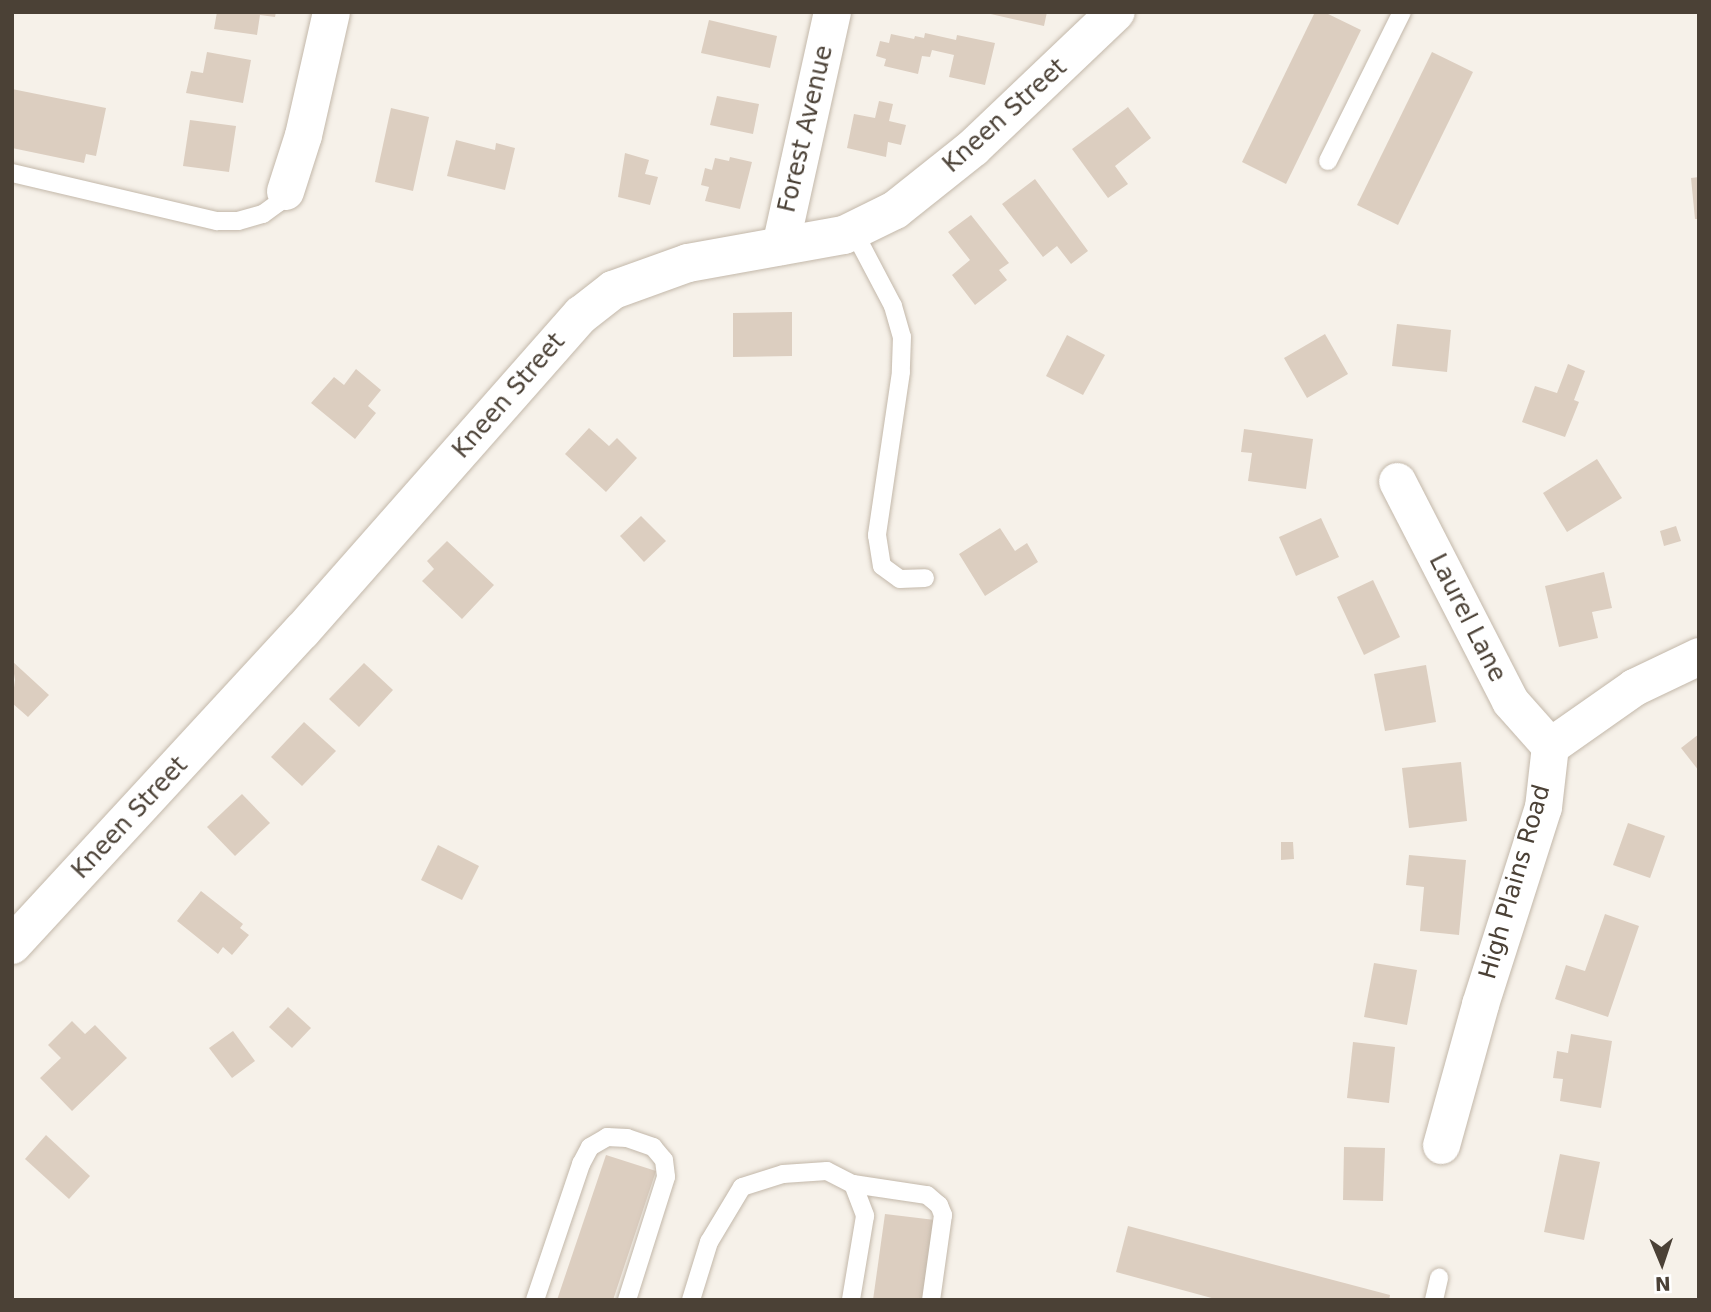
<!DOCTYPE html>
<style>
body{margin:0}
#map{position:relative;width:1711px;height:1312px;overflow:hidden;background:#f6f1e9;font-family:"DejaVu Sans",sans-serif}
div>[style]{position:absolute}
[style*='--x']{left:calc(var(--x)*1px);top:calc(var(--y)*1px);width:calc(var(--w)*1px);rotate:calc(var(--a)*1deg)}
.building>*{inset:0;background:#dccec0}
.roads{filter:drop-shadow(0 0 2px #c3b8aa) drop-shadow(0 0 2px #c3b8aa)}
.service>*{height:18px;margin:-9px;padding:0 9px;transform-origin:9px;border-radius:9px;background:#fff}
.minor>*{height:37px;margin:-18.5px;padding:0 18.5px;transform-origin:18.5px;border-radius:18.5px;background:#fff}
.tertiary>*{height:38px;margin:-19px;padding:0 19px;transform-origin:19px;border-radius:19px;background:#fff}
span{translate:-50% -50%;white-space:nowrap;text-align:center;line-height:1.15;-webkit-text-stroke:5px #fff;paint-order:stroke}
.street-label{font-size:24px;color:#4b4136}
.frame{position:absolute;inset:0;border:14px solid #4b4136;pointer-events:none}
.north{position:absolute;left:1627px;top:1228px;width:70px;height:70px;-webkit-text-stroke:5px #fff;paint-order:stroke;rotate:178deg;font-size:19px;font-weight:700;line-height:28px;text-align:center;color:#4b4136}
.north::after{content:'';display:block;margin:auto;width:24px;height:32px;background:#4b4136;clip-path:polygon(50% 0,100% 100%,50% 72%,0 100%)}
</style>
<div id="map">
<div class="building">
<div style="clip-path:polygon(217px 12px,276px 12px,275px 17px,260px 15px,257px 35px,214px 29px)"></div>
<div style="clip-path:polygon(982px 12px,1047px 12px,1044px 26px)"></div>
<div style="clip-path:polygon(1315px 12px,1324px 12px,1361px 30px,1286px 184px,1242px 162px)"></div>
<div style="clip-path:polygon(709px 20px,777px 36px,770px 68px,701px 53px)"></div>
<div style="clip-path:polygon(925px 33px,956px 40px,957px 35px,995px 43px,985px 85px,949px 77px,954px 55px,932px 50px,930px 57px,922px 56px,918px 74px,884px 66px,886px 59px,876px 56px,880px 41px,889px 43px,891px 34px,914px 39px,915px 36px,924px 38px)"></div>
<div style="clip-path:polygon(207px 52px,251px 60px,243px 103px,186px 93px,191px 71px,203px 73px)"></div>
<div style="clip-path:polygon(1432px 52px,1473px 72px,1398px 225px,1357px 205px)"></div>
<div style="clip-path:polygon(12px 89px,106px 108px,96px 156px,86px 154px,84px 163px,12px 148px)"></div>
<div style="clip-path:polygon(717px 96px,759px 104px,753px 134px,710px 125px)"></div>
<div style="clip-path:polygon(879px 101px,893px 104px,889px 121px,906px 125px,901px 145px,888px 142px,886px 157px,847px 148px,854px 114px,875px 118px)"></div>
<div style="clip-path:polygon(1128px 107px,1151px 138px,1115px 166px,1128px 184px,1108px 198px,1072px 149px)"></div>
<div style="clip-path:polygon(391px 108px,429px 117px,413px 191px,375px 182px)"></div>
<div style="clip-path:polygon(190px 120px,236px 126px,229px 172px,183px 166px)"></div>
<div style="clip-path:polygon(456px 140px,495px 150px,496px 143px,515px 148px,505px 190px,447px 176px)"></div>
<div style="clip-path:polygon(625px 153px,649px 160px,645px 174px,658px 177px,650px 205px,618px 197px)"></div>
<div style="clip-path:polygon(730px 157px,752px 162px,740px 209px,705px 201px,709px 187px,701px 185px,705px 168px,712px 170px,715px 158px,729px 161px)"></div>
<div style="clip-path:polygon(1699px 177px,1699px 219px,1695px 219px,1691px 178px)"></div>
<div style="clip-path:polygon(1035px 179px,1088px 251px,1071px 264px,1057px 246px,1043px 257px,1002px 204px)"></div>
<div style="clip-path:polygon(971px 215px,1009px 263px,999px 270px,1007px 280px,975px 305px,952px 275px,970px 260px,948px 232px)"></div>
<div style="clip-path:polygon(792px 312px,792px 356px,733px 357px,733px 313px)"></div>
<div style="clip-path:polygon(1397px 324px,1451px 330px,1447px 372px,1392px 366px)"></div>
<div style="clip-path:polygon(1325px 334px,1348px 374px,1307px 398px,1284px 358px)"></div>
<div style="clip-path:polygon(1067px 335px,1105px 355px,1083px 395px,1046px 376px)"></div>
<div style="clip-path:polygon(1568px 364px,1585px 371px,1574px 400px,1579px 402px,1565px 437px,1522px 422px,1535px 386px,1557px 393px)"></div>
<div style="clip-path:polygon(356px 369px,381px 390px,368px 406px,376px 413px,355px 439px,311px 403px,334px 377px,344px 385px)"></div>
<div style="clip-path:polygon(589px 428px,609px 446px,617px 438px,637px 458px,606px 492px,565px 454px)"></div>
<div style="clip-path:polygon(1244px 429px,1313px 439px,1306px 489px,1248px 481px,1252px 453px,1241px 452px)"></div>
<div style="clip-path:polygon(1597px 459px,1622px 498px,1567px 532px,1543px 493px)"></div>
<div style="clip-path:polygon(641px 516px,666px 541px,644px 562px,620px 536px)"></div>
<div style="clip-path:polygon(1321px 518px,1339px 557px,1296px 576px,1279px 537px)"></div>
<div style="clip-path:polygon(1676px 526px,1681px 541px,1664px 546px,1660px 531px)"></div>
<div style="clip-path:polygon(1000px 528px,1015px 551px,1027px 543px,1038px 562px,985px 596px,959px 554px)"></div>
<div style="clip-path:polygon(447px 541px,494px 585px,462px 619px,422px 581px,434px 569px,427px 561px)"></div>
<div style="clip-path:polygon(1604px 572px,1612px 608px,1592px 612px,1598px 638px,1559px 647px,1545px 586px)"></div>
<div style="clip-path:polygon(1373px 580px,1400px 637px,1364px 655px,1337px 597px)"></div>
<div style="clip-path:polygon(12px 661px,49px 695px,28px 717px,12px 703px,15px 680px)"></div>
<div style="clip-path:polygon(364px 663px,393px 690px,359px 727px,329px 699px)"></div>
<div style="clip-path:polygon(1426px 665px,1436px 722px,1385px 731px,1374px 674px)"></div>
<div style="clip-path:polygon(304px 722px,336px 751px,302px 786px,271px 757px)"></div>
<div style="clip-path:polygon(1699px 734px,1699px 771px,1681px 748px)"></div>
<div style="clip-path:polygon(1461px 762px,1467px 821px,1409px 828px,1402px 768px)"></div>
<div style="clip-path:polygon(242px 794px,270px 823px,235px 856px,207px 827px)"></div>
<div style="clip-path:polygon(1628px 823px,1665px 836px,1650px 878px,1613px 865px)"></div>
<div style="clip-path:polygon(1281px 842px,1293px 842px,1294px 859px,1281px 860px)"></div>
<div style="clip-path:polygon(438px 845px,479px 866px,462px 900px,421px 880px)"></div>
<div style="clip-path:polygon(1409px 855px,1466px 860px,1459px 935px,1420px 931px,1424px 887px,1406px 885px)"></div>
<div style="clip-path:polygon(201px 891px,243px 924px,240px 928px,249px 935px,232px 955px,223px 947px,218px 954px,177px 921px)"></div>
<div style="clip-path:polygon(1605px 914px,1639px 926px,1608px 1017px,1555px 999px,1566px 965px,1585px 971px)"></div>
<div style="clip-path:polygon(1374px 963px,1417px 970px,1407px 1025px,1364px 1017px)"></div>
<div style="clip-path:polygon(288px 1007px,311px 1028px,292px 1048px,269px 1027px)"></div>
<div style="clip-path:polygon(72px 1021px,85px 1034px,95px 1025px,127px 1058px,72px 1111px,40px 1078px,61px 1058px,48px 1045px)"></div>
<div style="clip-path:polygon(233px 1031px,255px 1061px,232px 1078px,209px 1048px)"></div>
<div style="clip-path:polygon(1571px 1034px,1612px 1041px,1601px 1108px,1560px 1101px,1563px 1079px,1553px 1078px,1557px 1051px,1568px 1053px)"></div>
<div style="clip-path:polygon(1353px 1042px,1395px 1047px,1389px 1103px,1347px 1098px)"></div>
<div style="clip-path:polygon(46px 1135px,90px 1176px,69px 1199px,25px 1159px)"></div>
<div style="clip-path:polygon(1344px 1147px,1385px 1148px,1383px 1201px,1343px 1200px)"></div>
<div style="clip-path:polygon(1560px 1154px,1600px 1162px,1584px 1240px,1544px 1232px)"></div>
<div style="clip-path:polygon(606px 1155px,656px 1171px,613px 1300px,557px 1300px)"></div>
<div style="clip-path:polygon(885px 1214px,935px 1220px,924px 1300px,873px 1300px)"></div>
<div style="clip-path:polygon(1128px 1226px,1390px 1295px,1389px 1300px,1219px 1300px,1116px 1272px)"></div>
</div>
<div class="roads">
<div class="service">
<div style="--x:1328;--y:161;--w:166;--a:-63.6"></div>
<div style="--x:12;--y:173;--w:211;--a:13.2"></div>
<div style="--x:217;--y:221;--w:21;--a:0"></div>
<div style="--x:238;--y:221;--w:26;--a:-16"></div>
<div style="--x:263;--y:214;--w:19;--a:-36"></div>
<div style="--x:278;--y:203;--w:14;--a:-60"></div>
<div style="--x:853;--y:230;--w:86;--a:62.2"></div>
<div style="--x:893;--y:306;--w:32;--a:74"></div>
<div style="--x:902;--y:337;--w:35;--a:92"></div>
<div style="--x:901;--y:372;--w:165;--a:98.4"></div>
<div style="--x:877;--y:535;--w:31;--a:81"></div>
<div style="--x:882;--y:566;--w:22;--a:36"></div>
<div style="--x:900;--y:579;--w:25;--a:-2"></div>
<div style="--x:853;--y:1184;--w:75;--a:8.5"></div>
<div style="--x:927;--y:1195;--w:16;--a:40"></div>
<div style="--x:939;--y:1205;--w:11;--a:68"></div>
<div style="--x:943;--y:1215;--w:86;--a:98"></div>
<div style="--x:535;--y:1300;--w:144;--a:-71.3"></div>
<div style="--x:581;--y:1164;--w:19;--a:-62"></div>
<div style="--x:590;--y:1147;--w:20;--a:-30"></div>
<div style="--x:607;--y:1137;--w:20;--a:3"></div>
<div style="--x:627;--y:1138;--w:28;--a:19"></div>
<div style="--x:653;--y:1147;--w:17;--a:50"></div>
<div style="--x:664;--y:1160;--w:17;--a:83"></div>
<div style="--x:666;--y:1177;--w:129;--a:107.6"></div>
<div style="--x:691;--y:1300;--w:61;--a:-72.8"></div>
<div style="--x:709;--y:1242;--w:64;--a:-59"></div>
<div style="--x:742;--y:1187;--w:43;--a:-17.6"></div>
<div style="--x:783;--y:1174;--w:44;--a:-3.9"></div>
<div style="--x:827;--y:1171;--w:29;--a:27"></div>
<div style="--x:853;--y:1184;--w:34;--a:69"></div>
<div style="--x:865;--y:1216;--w:85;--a:99.5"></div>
<div style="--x:1434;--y:1300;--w:23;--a:-77"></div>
</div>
<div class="minor">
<div style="--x:285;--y:191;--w:59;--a:-72.2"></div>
<div style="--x:303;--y:135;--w:126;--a:-77.2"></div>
<div style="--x:780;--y:246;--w:240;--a:-77.5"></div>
<div style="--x:1397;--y:481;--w:247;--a:62.8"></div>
<div style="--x:1510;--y:701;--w:60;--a:48.4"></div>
<div style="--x:1441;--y:1145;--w:146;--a:-74.5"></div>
<div style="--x:1480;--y:1004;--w:207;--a:-72.3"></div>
<div style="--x:1543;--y:807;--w:61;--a:-83.5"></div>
<div style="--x:1550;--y:746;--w:103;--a:-35.1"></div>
<div style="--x:1634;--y:687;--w:72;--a:-25.5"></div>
</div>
<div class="tertiary">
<div style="--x:12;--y:945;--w:427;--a:-47.3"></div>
<div style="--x:302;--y:631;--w:422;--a:-48.6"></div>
<div style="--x:581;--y:315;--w:41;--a:-38"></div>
<div style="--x:613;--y:290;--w:80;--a:-19.8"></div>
<div style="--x:688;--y:263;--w:158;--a:-10.2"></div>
<div style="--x:844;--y:235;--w:57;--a:-26.1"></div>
<div style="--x:895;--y:210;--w:100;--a:-38.5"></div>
<div style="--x:973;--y:148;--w:197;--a:-43.6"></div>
</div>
</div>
<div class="street-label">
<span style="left:1005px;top:116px;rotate:-42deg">Kneen Street</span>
<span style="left:806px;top:129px;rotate:-77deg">Forest Avenue</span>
<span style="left:509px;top:396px;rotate:-49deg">Kneen Street</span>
<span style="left:1467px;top:618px;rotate:63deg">Laurel Lane</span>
<span style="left:130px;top:818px;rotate:-47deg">Kneen Street</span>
<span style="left:1515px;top:882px;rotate:-74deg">High Plains Road</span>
</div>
<div class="frame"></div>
<div class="north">N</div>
</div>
